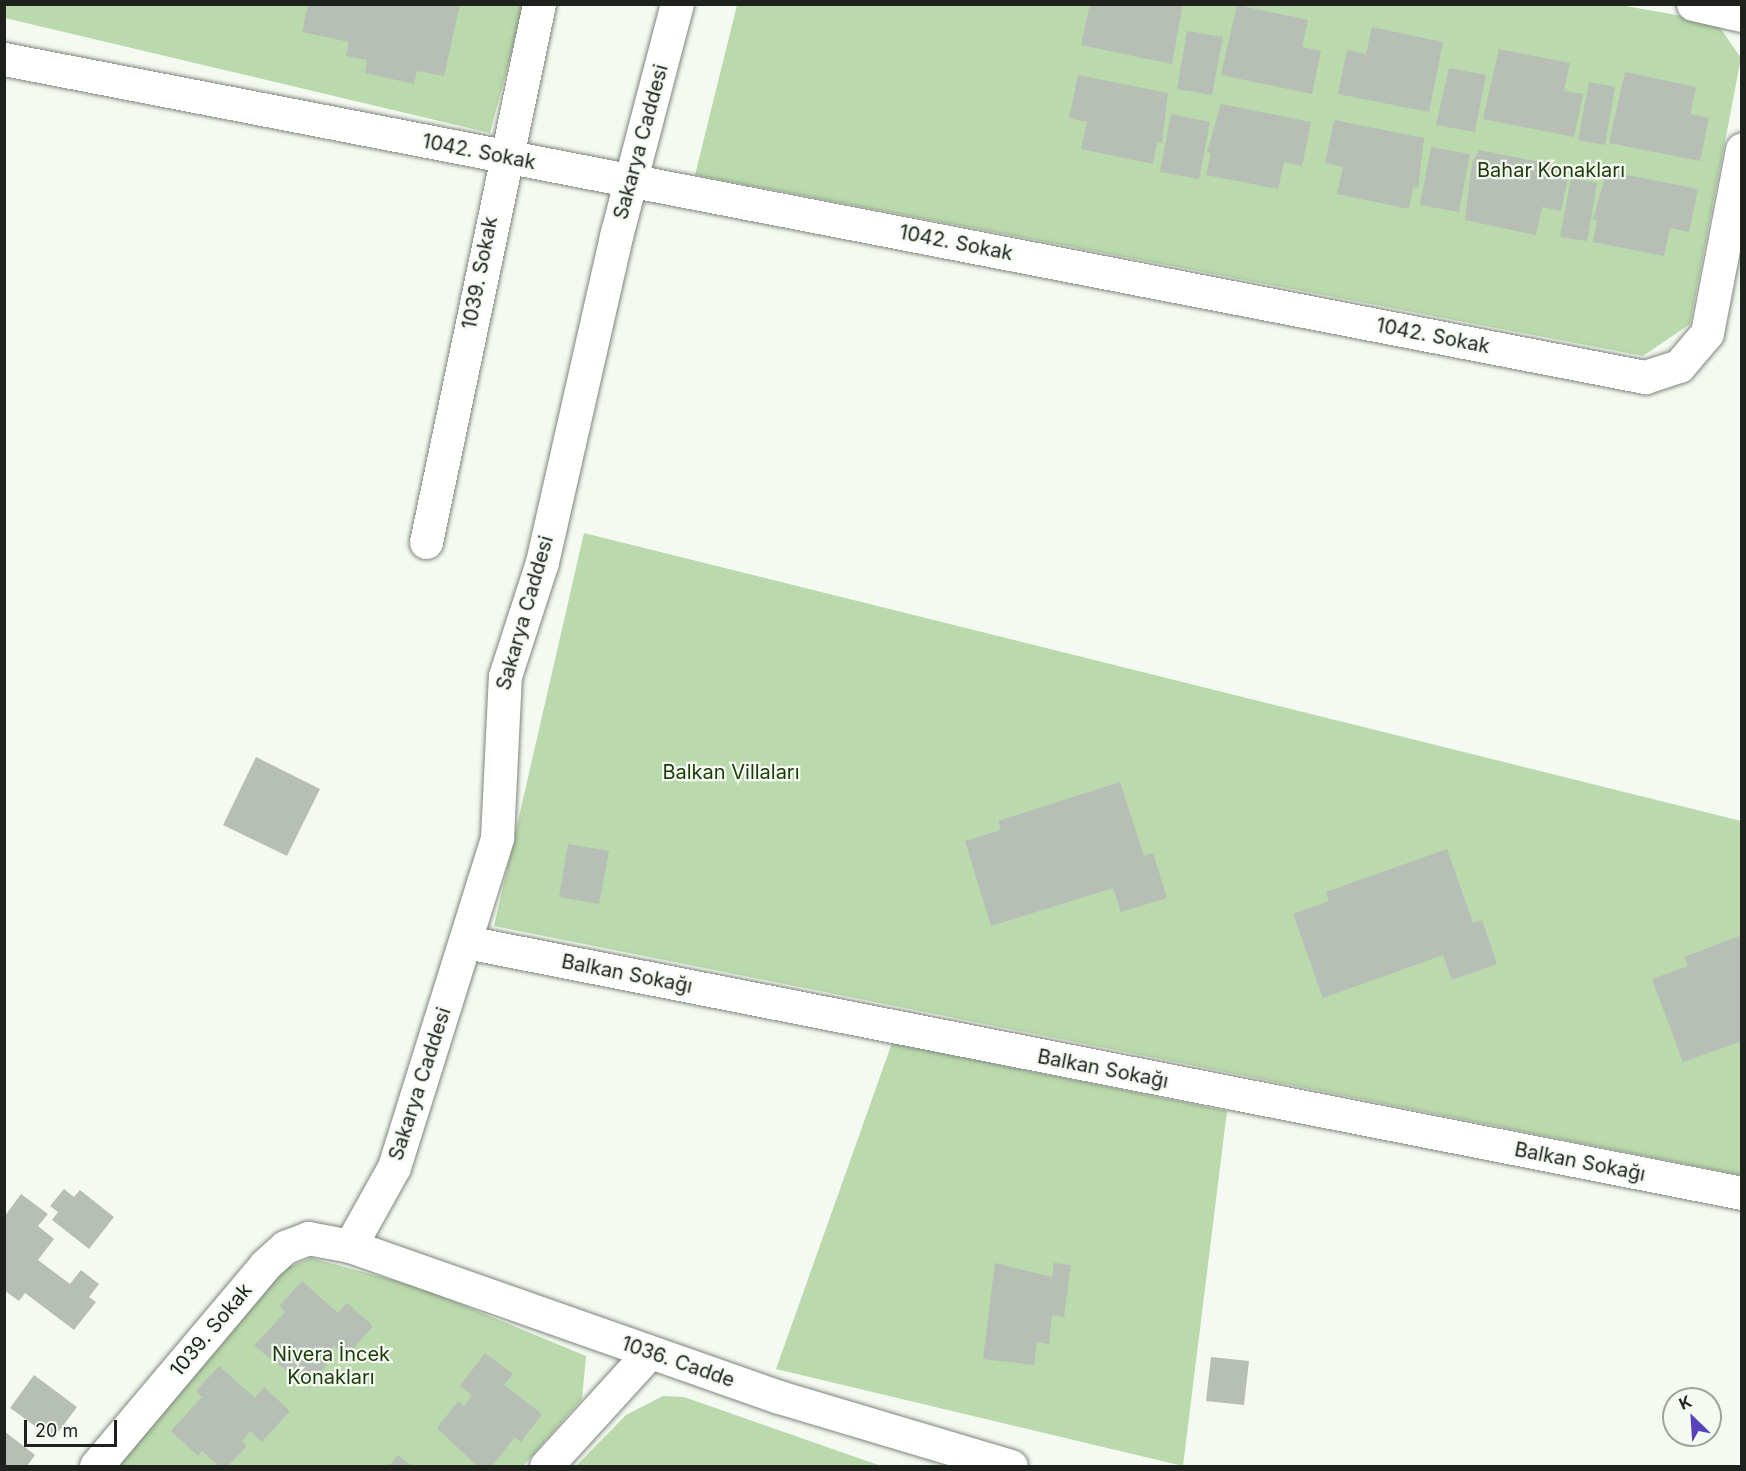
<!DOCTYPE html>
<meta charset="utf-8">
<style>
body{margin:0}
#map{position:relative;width:1746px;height:1471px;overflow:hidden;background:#f4faf1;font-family:Inter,sans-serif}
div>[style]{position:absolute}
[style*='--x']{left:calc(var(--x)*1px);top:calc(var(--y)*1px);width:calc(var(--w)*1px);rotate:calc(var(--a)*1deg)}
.green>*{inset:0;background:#bad9ac}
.building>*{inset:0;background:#b7beb5}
.roads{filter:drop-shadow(0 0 2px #7f857d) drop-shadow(0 0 2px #7f857d)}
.street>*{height:33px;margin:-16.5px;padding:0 16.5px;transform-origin:16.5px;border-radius:16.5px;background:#fff}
.secondary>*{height:33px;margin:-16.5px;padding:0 16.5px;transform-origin:16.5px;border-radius:16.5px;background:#fff}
span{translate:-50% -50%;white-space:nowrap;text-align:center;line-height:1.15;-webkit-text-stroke:4.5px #f4faf1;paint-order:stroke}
.street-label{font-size:20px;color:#1f211d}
.park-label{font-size:20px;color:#1d3a0a}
.frame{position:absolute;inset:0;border:6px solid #1f211d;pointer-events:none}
.north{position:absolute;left:1662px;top:1387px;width:60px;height:60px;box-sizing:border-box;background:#f4faf1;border:2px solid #9fa39c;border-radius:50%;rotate:335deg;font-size:16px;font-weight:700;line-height:24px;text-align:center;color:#1f211d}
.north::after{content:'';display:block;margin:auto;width:21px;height:27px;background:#5842ba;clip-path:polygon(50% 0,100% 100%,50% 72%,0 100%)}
.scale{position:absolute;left:24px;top:1420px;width:93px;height:27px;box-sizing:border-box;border:3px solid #1f211d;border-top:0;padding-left:8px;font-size:18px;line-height:21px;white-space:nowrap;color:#1f211d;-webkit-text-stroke:4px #f4faf1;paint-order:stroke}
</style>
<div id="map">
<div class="green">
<div style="clip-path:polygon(5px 4px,524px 5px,490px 133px,5px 18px)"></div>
<div style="clip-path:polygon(737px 5px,1620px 5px,1716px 22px,1741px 58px,1690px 324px,1643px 356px,695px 175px)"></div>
<div style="clip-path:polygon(584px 533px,1741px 821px,1741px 1175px,494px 926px)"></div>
<div style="clip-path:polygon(892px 1043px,1227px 1111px,1183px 1466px,776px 1369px)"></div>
<div style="clip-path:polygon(311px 1258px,419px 1287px,586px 1356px,582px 1399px,523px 1466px,116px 1466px,274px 1273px)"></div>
<div style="clip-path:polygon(663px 1396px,684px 1397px,881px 1466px,576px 1466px,626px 1415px)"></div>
</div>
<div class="building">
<div style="clip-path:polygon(308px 4px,460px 4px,444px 76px,417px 71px,414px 84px,365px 73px,367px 60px,346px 56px,349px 42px,302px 32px)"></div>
<div style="clip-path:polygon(1090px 4px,1183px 4px,1172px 64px,1081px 45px)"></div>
<div style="clip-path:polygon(1237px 5px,1308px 20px,1302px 47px,1321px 51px,1312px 94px,1221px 75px)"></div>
<div style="clip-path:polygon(1372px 27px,1443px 42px,1429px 112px,1338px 94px,1347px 50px,1366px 54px)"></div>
<div style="clip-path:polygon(1187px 31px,1223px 37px,1212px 95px,1177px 89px)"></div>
<div style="clip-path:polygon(1499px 49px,1570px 63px,1564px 91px,1583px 94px,1574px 137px,1483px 119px)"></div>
<div style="clip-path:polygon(1449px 68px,1486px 75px,1475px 132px,1436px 125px)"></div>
<div style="clip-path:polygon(1625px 72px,1696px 87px,1690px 114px,1709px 118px,1700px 161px,1609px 143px)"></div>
<div style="clip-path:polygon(1078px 75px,1168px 93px,1162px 143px,1157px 142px,1153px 164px,1081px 149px,1087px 122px,1069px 118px)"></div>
<div style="clip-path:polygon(1589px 82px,1615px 87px,1605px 145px,1578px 140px)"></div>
<div style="clip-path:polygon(1221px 104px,1311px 122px,1302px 166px,1284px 162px,1278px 189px,1206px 175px,1211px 153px,1207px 152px)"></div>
<div style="clip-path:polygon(1171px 114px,1210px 122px,1199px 179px,1160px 172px)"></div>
<div style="clip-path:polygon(1334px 120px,1424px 138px,1418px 188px,1413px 187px,1409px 209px,1337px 194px,1343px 167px,1325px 163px)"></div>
<div style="clip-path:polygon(1431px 147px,1470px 154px,1459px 212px,1420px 205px)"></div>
<div style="clip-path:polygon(1479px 150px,1570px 168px,1561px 211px,1542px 207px,1536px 235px,1465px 220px,1472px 163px)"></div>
<div style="clip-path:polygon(1607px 171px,1698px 189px,1689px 232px,1670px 228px,1664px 256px,1593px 242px,1597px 220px,1593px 219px)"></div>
<div style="clip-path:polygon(1571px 178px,1597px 183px,1587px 241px,1560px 237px)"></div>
<div style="clip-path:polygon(256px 757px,320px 789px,287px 856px,223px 825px)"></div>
<div style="clip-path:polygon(1120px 782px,1144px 856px,1153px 853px,1167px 898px,1121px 912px,1113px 888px,991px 926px,965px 841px,1001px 830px,998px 821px)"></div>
<div style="clip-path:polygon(568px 844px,609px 851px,599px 904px,559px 897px)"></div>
<div style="clip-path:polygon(1447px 849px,1473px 923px,1482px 920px,1497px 964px,1452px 980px,1443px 955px,1323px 998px,1293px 914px,1329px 901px,1326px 892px)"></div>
<div style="clip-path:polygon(1742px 935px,1742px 1041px,1683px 1062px,1652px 979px,1688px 966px,1684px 957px)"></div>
<div style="clip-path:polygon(64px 1189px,74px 1197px,80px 1190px,114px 1217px,89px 1249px,52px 1220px,58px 1212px,50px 1206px)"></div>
<div style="clip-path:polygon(21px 1194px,48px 1214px,38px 1226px,54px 1239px,38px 1260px,70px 1284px,81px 1270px,99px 1284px,89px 1297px,96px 1302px,74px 1330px,25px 1293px,19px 1301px,4px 1290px,4px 1217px)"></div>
<div style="clip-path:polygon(995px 1263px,1052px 1277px,1054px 1263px,1071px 1265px,1064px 1317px,1052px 1315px,1049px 1344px,1037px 1342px,1034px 1365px,983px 1359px)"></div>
<div style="clip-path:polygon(302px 1281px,338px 1313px,347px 1303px,373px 1326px,346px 1357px,334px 1346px,325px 1356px,330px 1361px,307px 1386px,254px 1346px,285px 1312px,279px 1306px)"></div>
<div style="clip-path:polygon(485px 1353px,513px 1374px,504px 1385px,542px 1414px,521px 1442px,515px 1437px,492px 1466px,477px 1466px,437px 1428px,458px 1401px,464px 1406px,472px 1395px,460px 1386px)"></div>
<div style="clip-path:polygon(1211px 1357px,1249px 1361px,1244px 1405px,1206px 1401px)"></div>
<div style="clip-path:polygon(219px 1366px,255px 1398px,264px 1387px,290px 1411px,262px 1442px,250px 1431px,242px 1441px,247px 1446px,228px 1466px,219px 1466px,202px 1451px,198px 1456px,171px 1431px,202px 1397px,196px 1391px)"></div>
<div style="clip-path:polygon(34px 1375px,77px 1407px,53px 1439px,10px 1408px)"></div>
<div style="clip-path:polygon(4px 1431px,35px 1455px,27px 1466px,4px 1466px)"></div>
<div style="clip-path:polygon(398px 1455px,412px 1466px,389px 1466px)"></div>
</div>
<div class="roads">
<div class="street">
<div style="--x:4;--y:59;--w:1672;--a:10.97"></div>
<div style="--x:1645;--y:377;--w:36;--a:-18"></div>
<div style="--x:1679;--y:366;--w:43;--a:-49.7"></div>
<div style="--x:1707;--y:333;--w:187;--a:-79.2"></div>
<div style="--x:426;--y:542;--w:550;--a:-78.14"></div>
<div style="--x:466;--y:942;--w:1300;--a:11.13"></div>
<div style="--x:96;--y:1466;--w:263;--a:-49.9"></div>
<div style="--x:265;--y:1265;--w:27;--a:-42"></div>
<div style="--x:285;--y:1247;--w:25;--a:-21"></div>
<div style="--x:308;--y:1238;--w:43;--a:10.8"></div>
<div style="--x:350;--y:1246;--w:90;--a:-60.9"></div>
<div style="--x:394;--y:1167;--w:345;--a:-72.6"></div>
<div style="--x:497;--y:838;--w:162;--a:-87.2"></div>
<div style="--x:505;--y:676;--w:120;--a:-72"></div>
<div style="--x:542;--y:562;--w:334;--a:-77.2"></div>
<div style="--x:616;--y:236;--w:240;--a:-75.3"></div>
<div style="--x:546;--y:1466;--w:153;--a:-47.7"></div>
</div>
<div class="secondary">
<div style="--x:1693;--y:4;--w:50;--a:12.7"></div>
<div style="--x:350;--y:1246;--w:455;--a:19.4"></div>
<div style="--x:779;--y:1397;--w:242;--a:16.6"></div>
</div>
</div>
<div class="street-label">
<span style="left:641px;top:142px;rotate:-75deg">Sakarya Caddesi</span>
<span style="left:479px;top:152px;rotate:11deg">1042. Sokak</span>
<span style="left:956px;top:243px;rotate:11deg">1042. Sokak</span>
<span style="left:480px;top:273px;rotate:-79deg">1039. Sokak</span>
<span style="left:1433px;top:336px;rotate:11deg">1042. Sokak</span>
<span style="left:525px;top:613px;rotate:-74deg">Sakarya Caddesi</span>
<span style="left:627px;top:974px;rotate:11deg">Balkan Sokağı</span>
<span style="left:1103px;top:1069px;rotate:11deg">Balkan Sokağı</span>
<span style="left:420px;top:1084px;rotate:-72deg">Sakarya Caddesi</span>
<span style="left:1580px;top:1162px;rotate:11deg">Balkan Sokağı</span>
<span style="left:211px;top:1330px;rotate:-50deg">1039. Sokak</span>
<span style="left:678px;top:1362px;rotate:19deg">1036. Cadde</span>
</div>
<div class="park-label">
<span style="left:1551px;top:170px">Bahar Konakları</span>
<span style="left:731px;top:772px">Balkan Villaları</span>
<span style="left:331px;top:1366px">Nivera İncek<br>Konakları</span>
</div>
<div class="frame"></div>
<div class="north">K</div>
<div class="scale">20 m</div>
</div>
